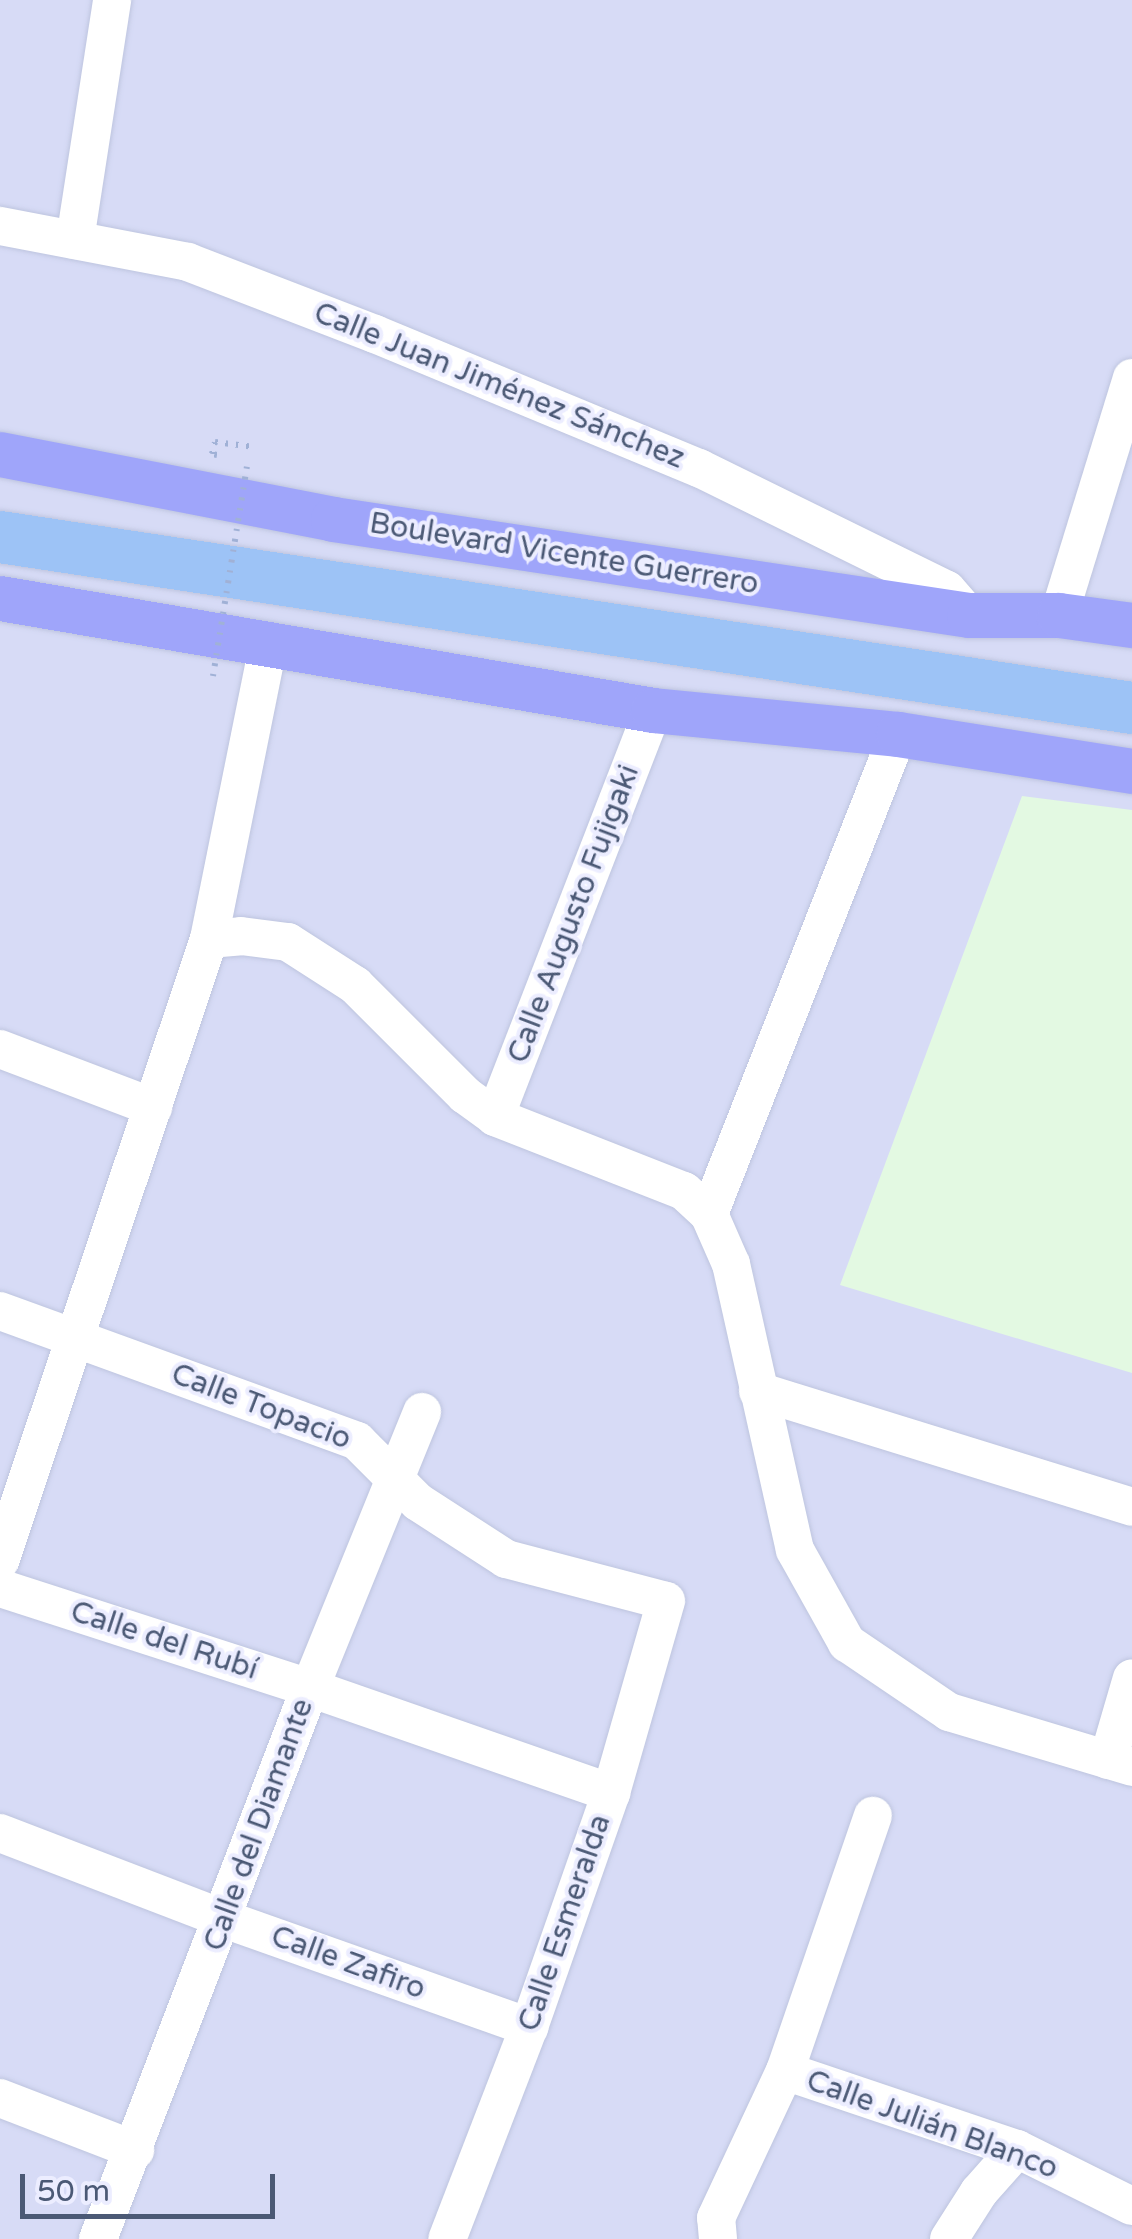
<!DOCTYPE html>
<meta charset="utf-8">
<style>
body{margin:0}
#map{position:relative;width:1132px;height:2239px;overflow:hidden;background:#e6e7fc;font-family:"Varela Round",sans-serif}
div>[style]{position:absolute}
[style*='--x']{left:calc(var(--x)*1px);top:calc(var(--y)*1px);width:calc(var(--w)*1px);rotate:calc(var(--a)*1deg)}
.residential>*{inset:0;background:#d7dbf6}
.education>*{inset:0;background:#e3f9e2}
.path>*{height:6px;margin-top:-3px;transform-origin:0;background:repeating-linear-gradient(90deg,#a0b1d6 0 2.5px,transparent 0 10.5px)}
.roads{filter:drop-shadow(0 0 2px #bec5df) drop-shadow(0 0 2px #bec5df)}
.minor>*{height:38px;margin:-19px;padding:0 19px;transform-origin:19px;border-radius:19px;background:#fff}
.major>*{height:45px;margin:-22.5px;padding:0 22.5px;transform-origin:22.5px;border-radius:22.5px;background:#9fa5fa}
.highway>*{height:52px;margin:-26px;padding:0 26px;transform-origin:26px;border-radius:26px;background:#9dc3f6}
.path-bridge>*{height:6px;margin-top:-3px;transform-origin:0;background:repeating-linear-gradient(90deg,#a0b1d6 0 2.5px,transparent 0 10.5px)}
span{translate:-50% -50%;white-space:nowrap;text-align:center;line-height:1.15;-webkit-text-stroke:8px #ecedff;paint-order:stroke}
.street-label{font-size:30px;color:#4b5975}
.scale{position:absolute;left:20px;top:2174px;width:255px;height:45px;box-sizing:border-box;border:5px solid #4b5975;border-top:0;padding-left:12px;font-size:30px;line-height:35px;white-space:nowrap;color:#4b5975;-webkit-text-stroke:8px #ecedff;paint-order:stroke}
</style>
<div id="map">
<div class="residential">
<div style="clip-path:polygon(0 0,1132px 0,1132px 2239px,0 2239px)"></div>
</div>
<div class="education">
<div style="clip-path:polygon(1022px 796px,1132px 810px,1132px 1373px,840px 1285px)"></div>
</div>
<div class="path">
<div style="--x:217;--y:455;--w:5;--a:-169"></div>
<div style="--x:212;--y:454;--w:12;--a:-76"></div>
<div style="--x:215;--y:442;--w:40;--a:7.1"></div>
</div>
<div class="roads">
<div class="minor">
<div style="--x:0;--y:226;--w:191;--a:10.8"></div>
<div style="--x:188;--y:262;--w:200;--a:21.1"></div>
<div style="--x:375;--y:334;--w:351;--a:22.5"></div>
<div style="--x:699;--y:468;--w:276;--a:26.2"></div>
<div style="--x:947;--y:590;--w:33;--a:49"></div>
<div style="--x:75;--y:240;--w:243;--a:-81.2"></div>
<div style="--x:1059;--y:615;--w:248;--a:-72.9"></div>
<div style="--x:209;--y:939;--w:32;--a:-5"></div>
<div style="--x:241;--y:936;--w:47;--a:7.3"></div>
<div style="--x:288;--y:942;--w:80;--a:32.7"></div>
<div style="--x:355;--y:985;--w:156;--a:45"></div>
<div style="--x:465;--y:1095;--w:37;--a:36"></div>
<div style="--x:495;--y:1117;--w:203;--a:21.4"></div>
<div style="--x:684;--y:1191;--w:34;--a:43"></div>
<div style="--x:709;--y:1214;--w:55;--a:66.3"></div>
<div style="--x:731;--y:1264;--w:293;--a:77.4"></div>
<div style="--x:795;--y:1550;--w:107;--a:60.8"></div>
<div style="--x:847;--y:1643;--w:123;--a:34.1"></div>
<div style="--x:949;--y:1712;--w:191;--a:16.7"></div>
<div style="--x:0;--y:1049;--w:164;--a:20.8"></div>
<div style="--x:495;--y:1117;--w:437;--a:-68.8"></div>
<div style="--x:709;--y:1214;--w:516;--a:-68.51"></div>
<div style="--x:0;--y:1311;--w:380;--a:20"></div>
<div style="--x:357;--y:1441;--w:86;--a:45"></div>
<div style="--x:418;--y:1502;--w:105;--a:32.9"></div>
<div style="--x:506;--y:1559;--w:165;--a:14.7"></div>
<div style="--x:666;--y:1601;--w:200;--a:106"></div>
<div style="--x:611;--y:1793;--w:248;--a:109.3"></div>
<div style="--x:529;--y:2027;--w:227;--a:111.1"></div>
<div style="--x:758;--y:1391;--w:392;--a:17.2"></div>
<div style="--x:0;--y:1561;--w:656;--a:-71.43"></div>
<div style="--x:209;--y:939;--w:299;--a:-78.6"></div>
<div style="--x:0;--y:1588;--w:326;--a:17.9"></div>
<div style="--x:310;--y:1688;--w:319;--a:19.2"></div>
<div style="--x:1108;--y:1760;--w:85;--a:-73.7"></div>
<div style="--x:0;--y:1833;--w:240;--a:21"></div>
<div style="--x:224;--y:1919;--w:324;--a:19.5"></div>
<div style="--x:785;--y:2071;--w:245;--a:18.6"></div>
<div style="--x:1017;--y:2149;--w:128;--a:26.4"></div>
<div style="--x:0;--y:2098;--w:145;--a:21.1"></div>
<div style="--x:98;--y:2239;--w:590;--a:-68.96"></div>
<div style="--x:310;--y:1688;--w:298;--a:-67.9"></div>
<div style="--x:718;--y:2239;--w:21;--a:-95"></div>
<div style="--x:716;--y:2218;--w:162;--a:-64.9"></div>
<div style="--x:785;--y:2071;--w:270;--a:-71"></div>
<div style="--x:949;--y:2239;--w:56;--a:-57.4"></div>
<div style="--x:979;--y:2192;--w:57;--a:-48.5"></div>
</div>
<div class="major">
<div style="--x:0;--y:454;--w:339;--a:11"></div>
<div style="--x:333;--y:519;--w:643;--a:8.58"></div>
<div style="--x:969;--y:615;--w:90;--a:0"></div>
<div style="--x:1059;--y:615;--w:74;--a:7.8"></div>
<div style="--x:0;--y:598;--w:663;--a:9.73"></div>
<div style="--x:653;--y:710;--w:246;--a:5.6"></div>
<div style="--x:898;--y:734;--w:237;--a:9"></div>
</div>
<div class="highway">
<div style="--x:0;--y:537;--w:1145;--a:8.59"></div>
</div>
</div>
<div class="path-bridge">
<div style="--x:213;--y:676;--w:219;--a:-80.8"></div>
</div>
<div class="street-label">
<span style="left:499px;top:386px;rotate:22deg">Calle Juan Jiménez Sánchez</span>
<span style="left:564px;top:554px;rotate:9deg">Boulevard Vicente Guerrero</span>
<span style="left:574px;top:914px;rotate:-69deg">Calle Augusto Fujigaki</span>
<span style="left:261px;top:1407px;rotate:21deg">Calle Topacio</span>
<span style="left:164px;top:1641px;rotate:18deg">Calle del Rubí</span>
<span style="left:259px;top:1825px;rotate:-70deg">Calle del Diamante</span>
<span style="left:565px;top:1923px;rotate:-71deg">Calle Esmeralda</span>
<span style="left:348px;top:1963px;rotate:20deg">Calle Zafiro</span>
<span style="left:932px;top:2125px;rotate:20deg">Calle Julián Blanco</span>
</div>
<div class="scale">50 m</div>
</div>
